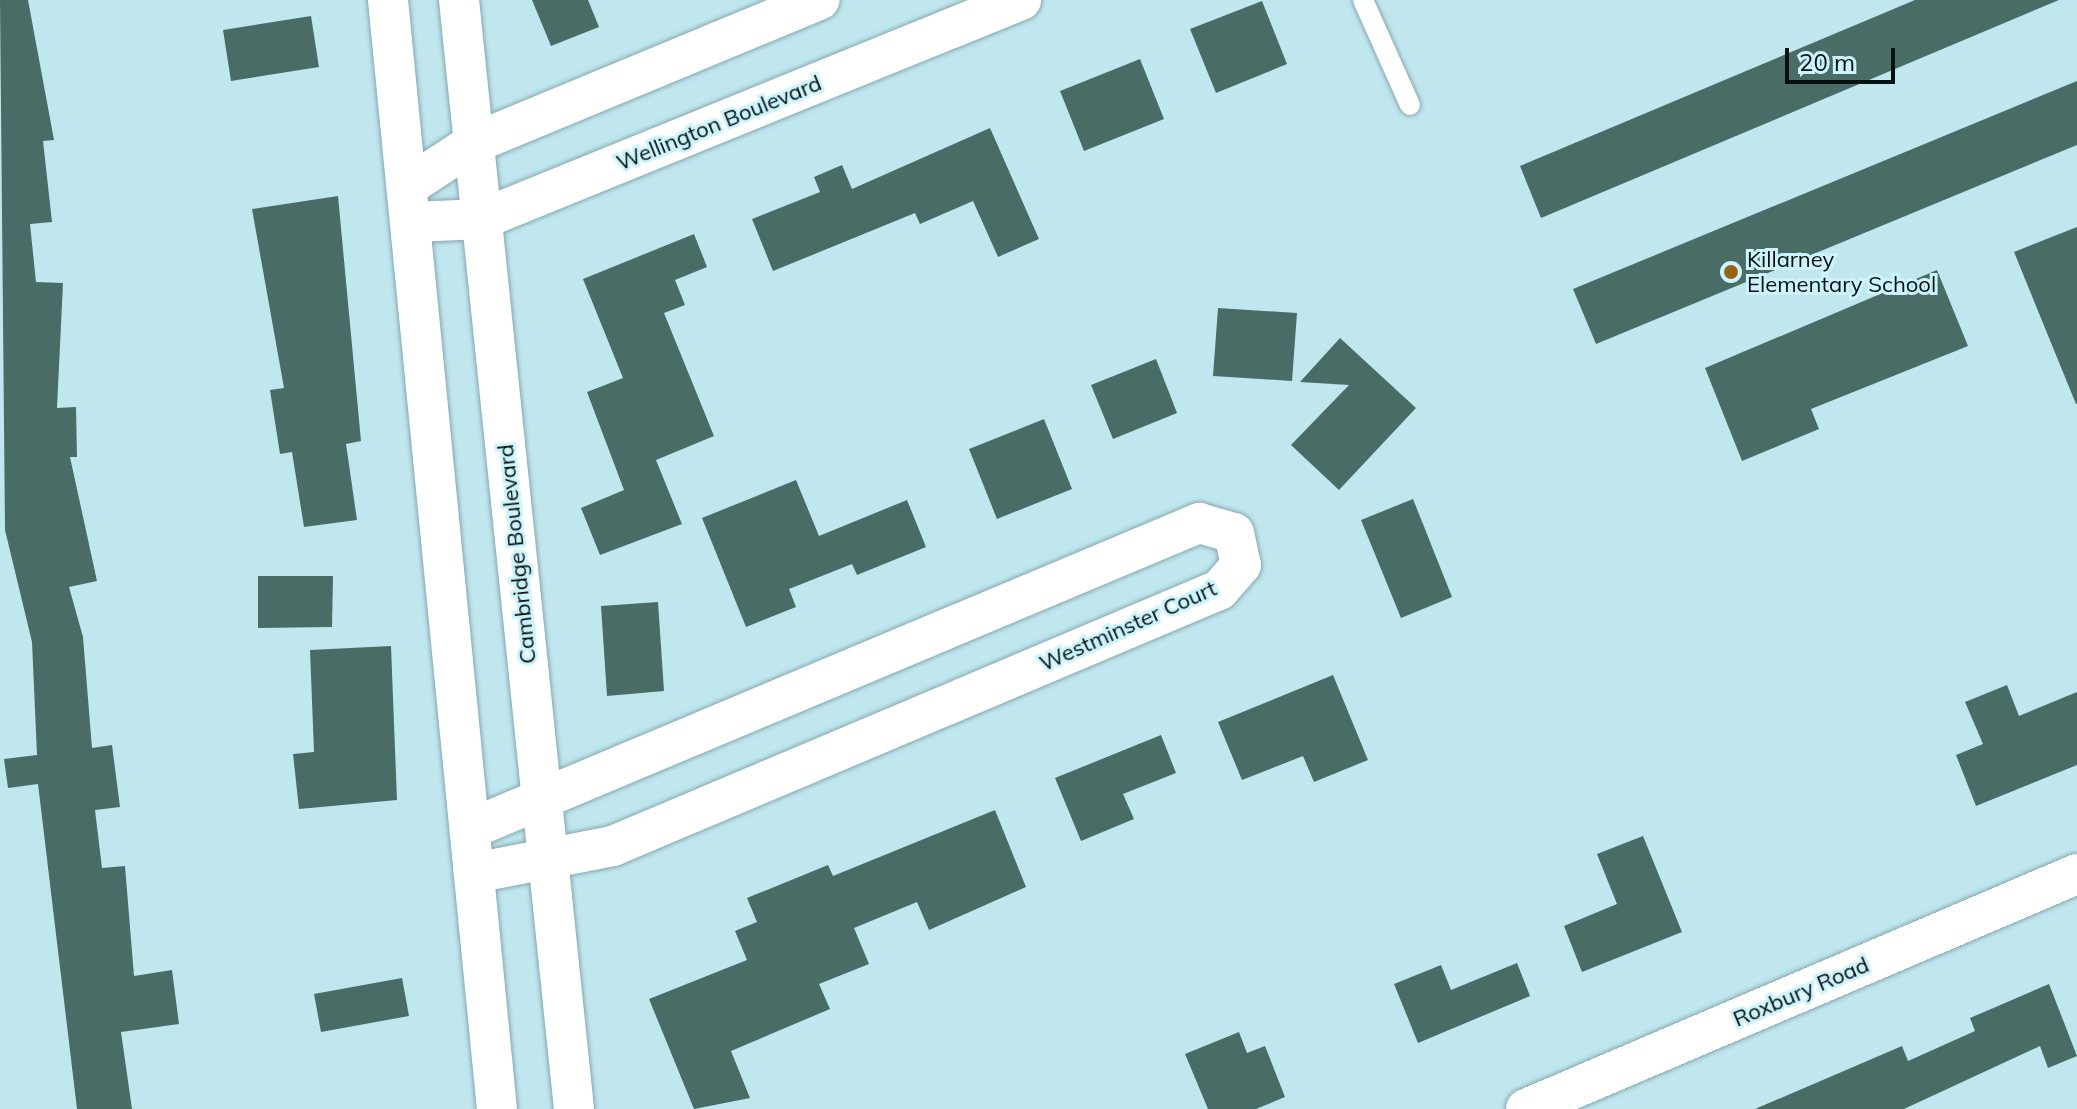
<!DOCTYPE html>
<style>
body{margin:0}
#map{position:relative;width:2077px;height:1109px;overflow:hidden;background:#c0e7ee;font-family:Mulish,sans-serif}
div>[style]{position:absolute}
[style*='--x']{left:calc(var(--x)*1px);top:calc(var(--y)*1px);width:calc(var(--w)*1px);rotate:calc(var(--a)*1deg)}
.building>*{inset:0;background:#496c67}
.roads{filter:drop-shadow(0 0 2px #84a8b0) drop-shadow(0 0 2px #84a8b0)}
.lane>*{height:20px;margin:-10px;padding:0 10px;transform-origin:10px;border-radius:10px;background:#fff}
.street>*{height:40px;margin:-20px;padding:0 20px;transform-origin:20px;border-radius:20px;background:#fff}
.dots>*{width:22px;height:22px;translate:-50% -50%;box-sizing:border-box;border:4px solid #cdf4fc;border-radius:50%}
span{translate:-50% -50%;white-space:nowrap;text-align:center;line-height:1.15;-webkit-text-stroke:6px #cdf4fc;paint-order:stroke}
.street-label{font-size:22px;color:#041113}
.poi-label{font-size:22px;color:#041113}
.left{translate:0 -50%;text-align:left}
.scale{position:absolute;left:1785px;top:48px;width:110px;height:36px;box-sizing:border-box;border:4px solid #041113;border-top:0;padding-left:10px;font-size:24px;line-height:28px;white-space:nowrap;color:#041113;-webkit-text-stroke:6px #cdf4fc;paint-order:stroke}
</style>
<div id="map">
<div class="building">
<div style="clip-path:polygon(0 0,28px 0,54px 140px,43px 141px,52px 222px,30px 224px,36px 282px,63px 283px,57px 408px,76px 407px,77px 457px,70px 457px,97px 581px,69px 587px,83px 637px,92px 748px,112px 745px,120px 807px,95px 810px,102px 868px,125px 866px,134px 976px,172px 970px,179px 1024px,121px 1032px,132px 1109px,77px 1109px,38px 784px,8px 788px,4px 759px,37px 755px,32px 642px,5px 530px)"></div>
<div style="clip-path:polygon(532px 0,588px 0,599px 27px,551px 46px)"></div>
<div style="clip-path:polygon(1915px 0,2059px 0,1541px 218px,1520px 166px)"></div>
<div style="clip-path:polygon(1262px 1px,1287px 64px,1216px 93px,1190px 29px)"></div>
<div style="clip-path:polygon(311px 16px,319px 67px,231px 81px,223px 30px)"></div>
<div style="clip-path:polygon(1140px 59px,1164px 119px,1084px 151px,1060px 91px)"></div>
<div style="clip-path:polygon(2077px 81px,2077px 145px,1596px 344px,1573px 289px)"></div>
<div style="clip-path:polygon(990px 128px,1039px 239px,998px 257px,973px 201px,920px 224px,915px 213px,773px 271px,752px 219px,820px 192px,814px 177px,842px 165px,852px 189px)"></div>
<div style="clip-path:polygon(338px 196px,361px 441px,346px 444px,357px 520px,304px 527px,292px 452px,280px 454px,270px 390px,284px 388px,252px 209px)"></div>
<div style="clip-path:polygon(2077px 227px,2077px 404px,2076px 404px,2014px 252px)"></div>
<div style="clip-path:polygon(694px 234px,707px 267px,675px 280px,685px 305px,664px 313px,714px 436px,656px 460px,682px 524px,600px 555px,581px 508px,624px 490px,587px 392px,623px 378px,583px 279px)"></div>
<div style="clip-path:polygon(1937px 270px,1968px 346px,1811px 409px,1819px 429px,1742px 461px,1705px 368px)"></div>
<div style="clip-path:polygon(1218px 308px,1297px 313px,1292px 381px,1213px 376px)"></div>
<div style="clip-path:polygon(1340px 338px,1416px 408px,1339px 490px,1291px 445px,1349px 385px,1300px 382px)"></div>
<div style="clip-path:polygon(1156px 359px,1177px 413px,1113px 439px,1091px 385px)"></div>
<div style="clip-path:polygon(1044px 419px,1072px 489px,997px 519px,969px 449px)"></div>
<div style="clip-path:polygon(796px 480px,819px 536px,907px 500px,926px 547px,857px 575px,852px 564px,789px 589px,796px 607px,746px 627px,702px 518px)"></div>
<div style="clip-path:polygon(1413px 499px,1452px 597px,1401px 618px,1361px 520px)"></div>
<div style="clip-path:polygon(258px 576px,333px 576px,332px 627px,258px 628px)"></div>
<div style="clip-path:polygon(658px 602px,664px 691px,607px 696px,601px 606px)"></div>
<div style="clip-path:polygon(391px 646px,397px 800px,299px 809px,293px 754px,314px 752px,310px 650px)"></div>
<div style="clip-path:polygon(1333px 675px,1368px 760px,1314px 782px,1303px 756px,1242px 780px,1218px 722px)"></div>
<div style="clip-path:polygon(2007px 685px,2019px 716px,2077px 692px,2077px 765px,1976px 806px,1956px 755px,1983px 744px,1965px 702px)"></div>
<div style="clip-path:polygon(1161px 735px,1176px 773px,1123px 794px,1134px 819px,1081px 841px,1055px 778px)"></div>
<div style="clip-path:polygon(995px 810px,1026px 887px,929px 930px,917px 902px,854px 928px,869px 964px,819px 984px,830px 1009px,731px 1051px,750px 1098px,694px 1109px,649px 999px,747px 960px,735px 931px,757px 922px,747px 898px,828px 865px,833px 876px)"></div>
<div style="clip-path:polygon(1643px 836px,1682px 932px,1582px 972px,1564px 926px,1617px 904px,1597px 854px)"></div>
<div style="clip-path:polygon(1517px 963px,1530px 996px,1418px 1043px,1394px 984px,1441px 965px,1451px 990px)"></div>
<div style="clip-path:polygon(402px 978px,409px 1016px,321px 1032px,314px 994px)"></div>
<div style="clip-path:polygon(2049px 984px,2077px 1056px,2048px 1068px,2040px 1046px,1904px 1109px,1755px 1109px,1902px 1046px,1908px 1061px,1975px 1031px,1970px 1018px)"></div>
<div style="clip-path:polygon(1239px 1032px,1247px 1053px,1265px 1046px,1285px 1097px,1256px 1109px,1208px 1109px,1185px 1054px)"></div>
</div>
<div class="roads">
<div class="lane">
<div style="--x:1363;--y:0;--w:115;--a:65.9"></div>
</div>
<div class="street">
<div style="--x:388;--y:0;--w:1114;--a:84.39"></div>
<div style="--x:459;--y:0;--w:1115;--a:84.08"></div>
<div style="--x:408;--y:186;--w:79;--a:-33.1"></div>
<div style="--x:474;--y:143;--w:374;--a:-22.5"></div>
<div style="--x:412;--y:222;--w:70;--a:-2.5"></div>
<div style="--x:482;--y:219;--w:582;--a:-22.11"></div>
<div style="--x:470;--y:829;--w:791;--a:-22.77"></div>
<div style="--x:1199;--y:523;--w:36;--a:16"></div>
<div style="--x:1234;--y:533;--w:33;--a:78"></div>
<div style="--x:1241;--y:565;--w:33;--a:131"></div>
<div style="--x:1219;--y:590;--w:658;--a:157.1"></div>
<div style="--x:613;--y:846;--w:142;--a:169"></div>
<div style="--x:1526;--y:1109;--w:599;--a:-23.1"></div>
</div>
</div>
<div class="dots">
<div style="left:1731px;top:272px;background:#956515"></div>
</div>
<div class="street-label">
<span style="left:719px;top:123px;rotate:-22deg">Wellington Boulevard</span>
<span style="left:517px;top:554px;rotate:-96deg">Cambridge Boulevard</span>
<span style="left:1128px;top:626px;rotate:-24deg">Westminster Court</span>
<span style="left:1801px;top:992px;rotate:-23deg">Roxbury Road</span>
</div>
<div class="poi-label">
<span class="left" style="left:1747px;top:272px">Killarney<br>Elementary School</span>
</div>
<div class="scale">20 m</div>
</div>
